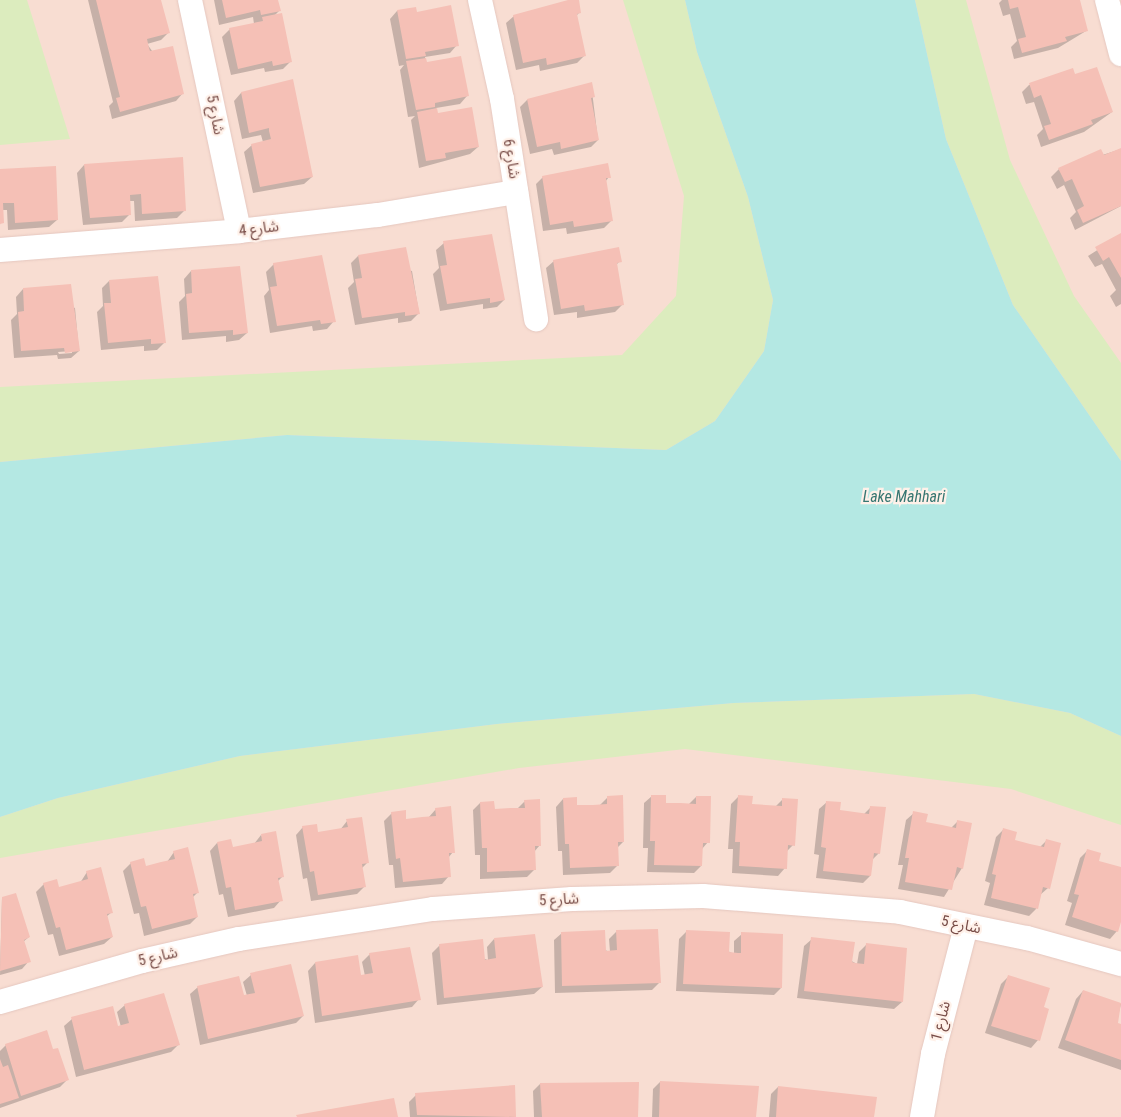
<!DOCTYPE html>
<meta charset="utf-8">
<style>
body{margin:0}
#map{position:relative;width:1121px;height:1117px;overflow:hidden;background:#feebe1;font-family:"Roboto Condensed","Noto Sans Arabic",sans-serif}
div>[style]{position:absolute}
[style*='--x']{left:calc(var(--x)*1px);top:calc(var(--y)*1px);width:calc(var(--w)*1px);rotate:calc(var(--a)*1deg)}
.residential>*{inset:0;background:#f8ddd2}
.green>*{inset:0;background:#dcecbe}
.water>*{inset:0;background:#b4e8e3}
.shadow>*{inset:0;background:#0003}
.building>*{inset:0;background:#f5c0b6}
.roads{filter:drop-shadow(0 0 1px #e5c7bf) drop-shadow(0 0 1px #e5c7bf)}
.minor>*{height:24px;margin:-12px;padding:0 12px;transform-origin:12px;border-radius:12px;background:#fff}
span{translate:-50% -50%;white-space:nowrap;text-align:center;line-height:1.15;-webkit-text-stroke:4.5px #fff1e9;paint-order:stroke}
.street-label{font-size:15px;color:#774b46}
.water-label{font-size:16px;color:#367671;font-style:italic}
</style>
<div id="map">
<div class="residential">
<div style="clip-path:polygon(0 0,1121px 0,1121px 1117px,0 1117px)"></div>
</div>
<div class="green">
<div style="clip-path:polygon(0 0,27px 0,70px 139px,0 145px)"></div>
<div style="clip-path:polygon(623px 0,685px 0,697px 52px,748px 197px,773px 300px,764px 351px,715px 421px,666px 450px,287px 435px,0 462px,0 387px,622px 355px,676px 296px,684px 196px)"></div>
<div style="clip-path:polygon(915px 0,966px 0,1010px 160px,1074px 296px,1121px 363px,1121px 461px,1013px 305px,946px 139px)"></div>
<div style="clip-path:polygon(974px 694px,1070px 713px,1121px 736px,1121px 825px,1011px 789px,685px 749px,519px 768px,0 858px,0 817px,58px 798px,240px 756px,497px 724px,734px 703px)"></div>
</div>
<div class="water">
<div style="clip-path:polygon(685px 0,915px 0,946px 139px,1013px 305px,1121px 461px,1121px 736px,1070px 713px,974px 694px,734px 703px,497px 724px,240px 756px,58px 798px,0 817px,0 462px,287px 435px,666px 450px,715px 421px,764px 351px,773px 300px,748px 197px,697px 52px)"></div>
</div>
<div class="shadow">
<div style="clip-path:polygon(88px 0,160px 0,168px 33px,161px 40px,147px 44px,183px 93px,176px 101px,112px 119px,109px 106px,113px 102px)"></div>
<div style="clip-path:polygon(214px 0,277px 0,279px 11px,275px 15px,291px 61px,283px 69px,265px 72px,264px 68px,231px 75px,222px 37px,230px 29px,254px 24px,253px 17px,219px 25px)"></div>
<div style="clip-path:polygon(575px 0,580px 12px,576px 16px,584px 56px,577px 63px,540px 71px,539px 65px,516px 70px,506px 23px,514px 16px)"></div>
<div style="clip-path:polygon(1002px 0,1079px 0,1086px 31px,1058px 48px,1014px 59px,1011px 47px,1017px 41px,1010px 14px,1003px 16px,999px 3px)"></div>
<div style="clip-path:polygon(415px 8px,416px 13px,457px 45px,450px 53px,425px 57px,426px 64px,467px 96px,460px 104px,436px 108px,437px 114px,478px 147px,470px 154px,419px 168px,411px 120px,415px 116px,408px 117px,400px 70px,404px 65px,399px 66px,390px 19px,397px 11px)"></div>
<div style="clip-path:polygon(1072px 70px,1074px 76px,1112px 112px,1084px 132px,1041px 147px,1037px 135px,1043px 129px,1034px 102px,1026px 104px,1022px 92px,1029px 85px)"></div>
<div style="clip-path:polygon(292px 81px,312px 177px,304px 184px,253px 193px,244px 152px,252px 145px,263px 142px,261px 135px,242px 139px,234px 101px,241px 93px)"></div>
<div style="clip-path:polygon(591px 83px,598px 140px,591px 147px,554px 155px,552px 149px,530px 154px,520px 107px,527px 100px)"></div>
<div style="clip-path:polygon(1121px 149px,1121px 206px,1075px 230px,1070px 218px,1076px 212px,1064px 185px,1057px 189px,1051px 177px,1059px 169px)"></div>
<div style="clip-path:polygon(84px 165px,185px 210px,177px 218px,135px 221px,134px 201px,129px 201px,130px 214px,122px 222px,83px 225px,77px 173px)"></div>
<div style="clip-path:polygon(0 171px,57px 220px,49px 227px,8px 230px,7px 210px,2px 210px,0 225px)"></div>
<div style="clip-path:polygon(543px 177px,609px 177px,605px 182px,611px 221px,604px 228px,567px 234px,566px 228px,543px 231px,536px 184px)"></div>
<div style="clip-path:polygon(1121px 235px,1121px 304px,1116px 307px,1110px 296px,1116px 290px,1102px 264px,1095px 267px,1088px 256px)"></div>
<div style="clip-path:polygon(444px 243px,504px 300px,497px 307px,483px 309px,483px 304px,440px 311px,433px 274px,439px 268px,436px 250px)"></div>
<div style="clip-path:polygon(358px 256px,412px 271px,419px 313px,411px 321px,398px 323px,398px 318px,355px 325px,348px 288px,354px 282px,351px 263px)"></div>
<div style="clip-path:polygon(554px 261px,620px 261px,616px 265px,622px 305px,615px 312px,577px 318px,577px 312px,554px 315px,546px 268px)"></div>
<div style="clip-path:polygon(274px 264px,334px 321px,327px 329px,313px 331px,312px 326px,270px 333px,264px 296px,269px 290px,266px 272px)"></div>
<div style="clip-path:polygon(191px 271px,247px 333px,239px 340px,226px 342px,226px 336px,182px 340px,179px 302px,185px 296px,184px 279px)"></div>
<div style="clip-path:polygon(109px 281px,165px 342px,157px 350px,144px 351px,144px 346px,101px 350px,97px 312px,103px 306px,102px 288px)"></div>
<div style="clip-path:polygon(evenodd,23px 289px,75px 308px,79px 351px,71px 358px,58px 359px,57px 355px,14px 358px,11px 320px,17px 314px,16px 297px,23px 289px,72px 351px,72px 353px,59px 354px,58px 352px,72px 351px)"></div>
<div style="clip-path:polygon(652px 796px,664px 804px,688px 805px,696px 797px,708px 842px,702px 849px,701px 866px,694px 873px,647px 872px,648px 848px,643px 848px,644px 803px)"></div>
<div style="clip-path:polygon(608px 797px,623px 842px,617px 848px,618px 865px,610px 873px,563px 875px,562px 851px,558px 851px,556px 807px,563px 799px,576px 807px,600px 805px)"></div>
<div style="clip-path:polygon(738px 797px,750px 806px,775px 807px,783px 799px,793px 845px,786px 852px,785px 868px,778px 876px,732px 873px,733px 849px,728px 849px,731px 804px)"></div>
<div style="clip-path:polygon(525px 801px,540px 845px,534px 852px,535px 869px,527px 877px,480px 879px,480px 855px,475px 855px,473px 810px,480px 803px,493px 810px,517px 809px)"></div>
<div style="clip-path:polygon(827px 802px,839px 811px,864px 814px,871px 807px,879px 853px,872px 860px,870px 876px,863px 883px,816px 878px,819px 855px,814px 854px,819px 809px)"></div>
<div style="clip-path:polygon(436px 809px,453px 852px,448px 858px,449px 876px,442px 884px,395px 888px,393px 865px,389px 865px,384px 821px,392px 813px,405px 820px,428px 818px)"></div>
<div style="clip-path:polygon(914px 813px,925px 823px,951px 828px,958px 821px,962px 868px,944px 897px,898px 889px,903px 865px,898px 865px,906px 820px)"></div>
<div style="clip-path:polygon(347px 821px,367px 863px,362px 868px,364px 887px,357px 894px,311px 901px,307px 878px,303px 879px,296px 835px,303px 827px,317px 833px,340px 830px)"></div>
<div style="clip-path:polygon(1003px 830px,1014px 841px,1040px 847px,1046px 841px,1048px 888px,1040px 895px,1036px 909px,1029px 916px,984px 905px,990px 883px,985px 881px,996px 837px)"></div>
<div style="clip-path:polygon(261px 835px,283px 876px,277px 882px,281px 900px,274px 908px,228px 917px,223px 894px,219px 895px,210px 851px,217px 843px,232px 849px,254px 844px)"></div>
<div style="clip-path:polygon(1088px 850px,1098px 862px,1121px 869px,1121px 918px,1117px 931px,1110px 939px,1065px 925px,1072px 903px,1067px 901px,1080px 858px)"></div>
<div style="clip-path:polygon(174px 852px,198px 892px,192px 898px,197px 917px,190px 924px,144px 936px,139px 913px,134px 914px,123px 871px,131px 863px,145px 868px,167px 862px)"></div>
<div style="clip-path:polygon(87px 872px,112px 912px,106px 917px,112px 937px,104px 944px,59px 956px,53px 934px,48px 935px,36px 892px,44px 884px,59px 889px,80px 883px)"></div>
<div style="clip-path:polygon(2px 898px,29px 937px,23px 942px,29px 961px,22px 969px,0 975px)"></div>
<div style="clip-path:polygon(617px 931px,660px 982px,652px 990px,555px 993px,554px 940px,562px 933px,610px 952px,609px 939px)"></div>
<div style="clip-path:polygon(687px 931px,734px 954px,734px 941px,742px 934px,781px 988px,774px 995px,676px 991px,679px 939px)"></div>
<div style="clip-path:polygon(494px 939px,542px 987px,534px 994px,437px 1005px,432px 953px,440px 945px,488px 960px,487px 947px)"></div>
<div style="clip-path:polygon(812px 939px,857px 964px,859px 952px,866px 945px,902px 1002px,894px 1009px,797px 998px,804px 946px)"></div>
<div style="clip-path:polygon(370px 954px,419px 999px,412px 1007px,315px 1023px,308px 971px,315px 963px,365px 976px,362px 962px)"></div>
<div style="clip-path:polygon(251px 975px,303px 1016px,296px 1023px,200px 1045px,190px 994px,198px 987px,247px 996px,243px 982px)"></div>
<div style="clip-path:polygon(1009px 976px,1042px 1008px,1038px 1040px,1031px 1048px,985px 1033px,1001px 984px)"></div>
<div style="clip-path:polygon(1083px 991px,1121px 1004px,1116px 1024px,1121px 1025px,1121px 1070px,1058px 1048px,1076px 999px)"></div>
<div style="clip-path:polygon(125px 1005px,178px 1045px,171px 1052px,76px 1077px,64px 1026px,72px 1019px,121px 1027px,117px 1012px)"></div>
<div style="clip-path:polygon(6px 1045px,52px 1051px,67px 1080px,60px 1087px,0 1108px,0 1051px)"></div>
<div style="clip-path:polygon(660px 1082px,756px 1117px,652px 1117px,653px 1089px)"></div>
<div style="clip-path:polygon(540px 1084px,637px 1117px,534px 1117px,533px 1091px)"></div>
<div style="clip-path:polygon(513px 1087px,515px 1117px,410px 1117px,409px 1102px,416px 1095px)"></div>
<div style="clip-path:polygon(778px 1087px,873px 1117px,769px 1117px,771px 1094px)"></div>
</div>
<div class="building">
<div style="clip-path:polygon(96px 0,161px 0,170px 33px,147px 39px,149px 48px,150px 51px,173px 46px,184px 94px,120px 112px,116px 98px,120px 97px)"></div>
<div style="clip-path:polygon(222px 0,278px 0,281px 11px,261px 15px,260px 10px,226px 18px)"></div>
<div style="clip-path:polygon(568px 0,579px 0,581px 13px,577px 14px,586px 56px,547px 65px,546px 58px,523px 63px,513px 15px)"></div>
<div style="clip-path:polygon(1008px 0,1080px 0,1088px 31px,1065px 37px,1067px 41px,1022px 53px,1018px 39px,1026px 37px,1018px 7px,1010px 9px)"></div>
<div style="clip-path:polygon(451px 5px,459px 46px,425px 52px,426px 56px,406px 59px,397px 10px,416px 7px,417px 12px)"></div>
<div style="clip-path:polygon(282px 13px,292px 62px,273px 66px,272px 61px,238px 69px,229px 28px,263px 21px,262px 17px)"></div>
<div style="clip-path:polygon(461px 56px,469px 96px,435px 103px,435px 107px,416px 110px,406px 61px,426px 58px,427px 62px)"></div>
<div style="clip-path:polygon(1097px 67px,1113px 112px,1091px 120px,1093px 124px,1049px 140px,1044px 126px,1051px 124px,1046px 109px,1041px 95px,1034px 98px,1029px 83px,1073px 68px,1075px 74px)"></div>
<div style="clip-path:polygon(293px 79px,313px 177px,260px 187px,251px 144px,271px 139px,269px 131px,269px 128px,249px 133px,241px 92px)"></div>
<div style="clip-path:polygon(592px 82px,595px 97px,591px 98px,599px 140px,561px 149px,560px 142px,537px 147px,527px 99px)"></div>
<div style="clip-path:polygon(472px 107px,479px 147px,445px 153px,446px 158px,426px 161px,417px 112px,437px 108px,438px 113px)"></div>
<div style="clip-path:polygon(1121px 148px,1121px 206px,1083px 223px,1077px 210px,1084px 206px,1072px 179px,1065px 182px,1058px 168px,1101px 149px,1104px 155px)"></div>
<div style="clip-path:polygon(183px 157px,186px 211px,142px 214px,141px 194px,130px 195px,131px 215px,90px 218px,84px 164px)"></div>
<div style="clip-path:polygon(608px 163px,611px 178px,606px 178px,613px 221px,574px 227px,573px 221px,550px 225px,542px 176px)"></div>
<div style="clip-path:polygon(56px 166px,58px 220px,15px 223px,14px 203px,3px 203px,4px 223px,0 224px,0 169px)"></div>
<div style="clip-path:polygon(1121px 233px,1121px 278px,1109px 257px,1103px 261px,1095px 247px)"></div>
<div style="clip-path:polygon(492px 234px,505px 300px,490px 303px,490px 298px,447px 304px,440px 266px,447px 265px,443px 241px)"></div>
<div style="clip-path:polygon(406px 247px,420px 314px,405px 316px,405px 312px,362px 318px,355px 279px,362px 278px,358px 255px)"></div>
<div style="clip-path:polygon(619px 247px,622px 262px,617px 263px,624px 305px,585px 311px,584px 305px,561px 309px,553px 260px)"></div>
<div style="clip-path:polygon(322px 255px,336px 322px,321px 324px,320px 320px,277px 326px,270px 287px,277px 286px,273px 263px)"></div>
<div style="clip-path:polygon(240px 266px,248px 333px,233px 335px,233px 330px,189px 333px,186px 294px,192px 293px,191px 270px)"></div>
<div style="clip-path:polygon(158px 276px,166px 343px,151px 344px,151px 339px,108px 343px,104px 303px,111px 303px,109px 280px)"></div>
<div style="clip-path:polygon(71px 284px,80px 351px,65px 353px,64px 348px,21px 351px,18px 312px,24px 311px,23px 288px)"></div>
<div style="clip-path:polygon(623px 795px,624px 842px,618px 842px,619px 866px,570px 868px,569px 844px,565px 844px,563px 798px,577px 797px,577px 805px,593px 805px,607px 804px,607px 796px)"></div>
<div style="clip-path:polygon(651px 795px,666px 795px,666px 803px,681px 803px,696px 804px,696px 796px,711px 796px,710px 843px,703px 843px,702px 866px,654px 865px,655px 841px,650px 841px)"></div>
<div style="clip-path:polygon(738px 795px,753px 796px,752px 804px,782px 806px,782px 798px,798px 799px,795px 846px,788px 845px,787px 869px,739px 866px,740px 842px,735px 842px)"></div>
<div style="clip-path:polygon(540px 799px,541px 846px,535px 846px,536px 870px,487px 872px,487px 848px,482px 848px,480px 802px,494px 801px,495px 809px,510px 808px,525px 808px,524px 800px)"></div>
<div style="clip-path:polygon(826px 801px,841px 802px,840px 810px,869px 814px,870px 806px,886px 807px,880px 854px,874px 853px,871px 876px,823px 871px,826px 848px,821px 847px)"></div>
<div style="clip-path:polygon(451px 806px,455px 853px,449px 853px,451px 877px,403px 882px,400px 858px,396px 859px,391px 812px,406px 810px,406px 819px,422px 817px,436px 816px,435px 808px)"></div>
<div style="clip-path:polygon(913px 811px,928px 814px,926px 822px,942px 825px,956px 828px,957px 820px,972px 823px,963px 869px,957px 867px,952px 890px,905px 882px,909px 858px,905px 858px)"></div>
<div style="clip-path:polygon(362px 817px,369px 863px,362px 864px,366px 887px,318px 895px,314px 871px,310px 872px,302px 826px,317px 824px,318px 832px,348px 827px,346px 819px)"></div>
<div style="clip-path:polygon(1003px 828px,1017px 832px,1015px 840px,1030px 844px,1044px 847px,1046px 839px,1061px 843px,1050px 889px,1043px 887px,1038px 909px,991px 898px,996px 875px,992px 874px)"></div>
<div style="clip-path:polygon(276px 831px,284px 877px,278px 878px,283px 901px,235px 910px,231px 887px,226px 888px,217px 842px,231px 839px,233px 847px,262px 841px,261px 834px)"></div>
<div style="clip-path:polygon(188px 847px,199px 893px,193px 894px,198px 917px,152px 929px,146px 906px,141px 907px,130px 862px,144px 858px,146px 866px,161px 862px,175px 859px,173px 851px)"></div>
<div style="clip-path:polygon(1087px 849px,1101px 853px,1099px 861px,1121px 867px,1121px 922px,1118px 932px,1072px 917px,1079px 895px,1074px 894px)"></div>
<div style="clip-path:polygon(101px 867px,113px 913px,107px 914px,113px 937px,66px 950px,60px 927px,56px 928px,43px 883px,57px 879px,59px 887px,88px 879px,86px 871px)"></div>
<div style="clip-path:polygon(16px 893px,30px 937px,24px 940px,31px 962px,0 971px,2px 897px)"></div>
<div style="clip-path:polygon(658px 929px,661px 983px,562px 986px,561px 932px,605px 930px,606px 951px,617px 950px,616px 930px)"></div>
<div style="clip-path:polygon(686px 930px,730px 932px,729px 952px,738px 953px,741px 953px,741px 932px,783px 934px,782px 988px,683px 984px)"></div>
<div style="clip-path:polygon(535px 934px,543px 987px,444px 998px,439px 944px,483px 939px,485px 960px,496px 958px,494px 938px)"></div>
<div style="clip-path:polygon(811px 937px,855px 942px,852px 962px,855px 963px,864px 964px,866px 943px,907px 948px,903px 1002px,804px 991px)"></div>
<div style="clip-path:polygon(410px 947px,421px 1000px,322px 1016px,315px 962px,358px 955px,361px 975px,373px 973px,369px 953px)"></div>
<div style="clip-path:polygon(291px 964px,304px 1016px,208px 1039px,197px 986px,239px 976px,244px 995px,255px 993px,250px 973px)"></div>
<div style="clip-path:polygon(1008px 975px,1050px 988px,1044px 1007px,1049px 1009px,1040px 1041px,991px 1026px)"></div>
<div style="clip-path:polygon(1083px 990px,1121px 1003px,1118px 1023px,1121px 1024px,1121px 1060px,1065px 1040px)"></div>
<div style="clip-path:polygon(164px 993px,180px 1045px,84px 1070px,71px 1017px,113px 1006px,118px 1026px,129px 1023px,124px 1004px)"></div>
<div style="clip-path:polygon(47px 1030px,53px 1049px,58px 1048px,69px 1080px,21px 1096px,5px 1044px)"></div>
<div style="clip-path:polygon(0 1059px,3px 1067px,8px 1065px,19px 1098px,0 1104px)"></div>
<div style="clip-path:polygon(660px 1081px,759px 1086px,756px 1117px,659px 1117px)"></div>
<div style="clip-path:polygon(639px 1082px,638px 1117px,542px 1117px,540px 1083px)"></div>
<div style="clip-path:polygon(515px 1085px,516px 1117px,417px 1115px,415px 1093px)"></div>
<div style="clip-path:polygon(778px 1086px,877px 1097px,874px 1117px,776px 1117px)"></div>
<div style="clip-path:polygon(394px 1098px,398px 1117px,297px 1117px,296px 1115px)"></div>
</div>
<div class="roads">
<div class="minor">
<div style="--x:190;--y:0;--w:236;--a:78"></div>
<div style="--x:480;--y:0;--w:101;--a:77.5"></div>
<div style="--x:502;--y:99;--w:223;--a:81.2"></div>
<div style="--x:1107;--y:0;--w:56;--a:75.5"></div>
<div style="--x:0;--y:250;--w:240;--a:-4.5"></div>
<div style="--x:239;--y:231;--w:140;--a:-6.6"></div>
<div style="--x:378;--y:215;--w:140;--a:-9.5"></div>
<div style="--x:0;--y:1002;--w:148;--a:-16.1"></div>
<div style="--x:142;--y:961;--w:99;--a:-12.8"></div>
<div style="--x:239;--y:939;--w:196;--a:-8.8"></div>
<div style="--x:433;--y:909;--w:139;--a:-4.1"></div>
<div style="--x:572;--y:899;--w:131;--a:-1.3"></div>
<div style="--x:703;--y:896;--w:198;--a:4.6"></div>
<div style="--x:900;--y:912;--w:130;--a:11.6"></div>
<div style="--x:1027;--y:938;--w:98;--a:15.5"></div>
<div style="--x:922;--y:1117;--w:64;--a:-80.1"></div>
<div style="--x:933;--y:1054;--w:132;--a:-75.5"></div>
</div>
</div>
<div class="street-label">
<span style="left:215px;top:115px;rotate:79deg">شارع 5</span>
<span style="left:511px;top:159px;rotate:81deg">شارع 6</span>
<span style="left:259px;top:229px;rotate:-7deg">شارع 4</span>
<span style="left:559px;top:900px;rotate:-3deg">شارع 5</span>
<span style="left:961px;top:925px;rotate:12deg">شارع 5</span>
<span style="left:158px;top:957px;rotate:-13deg">شارع 5</span>
<span style="left:941px;top:1021px;rotate:-76deg">شارع 1</span>
</div>
<div class="water-label">
<span style="left:904px;top:497px">Lake Mahhari</span>
</div>
</div>
